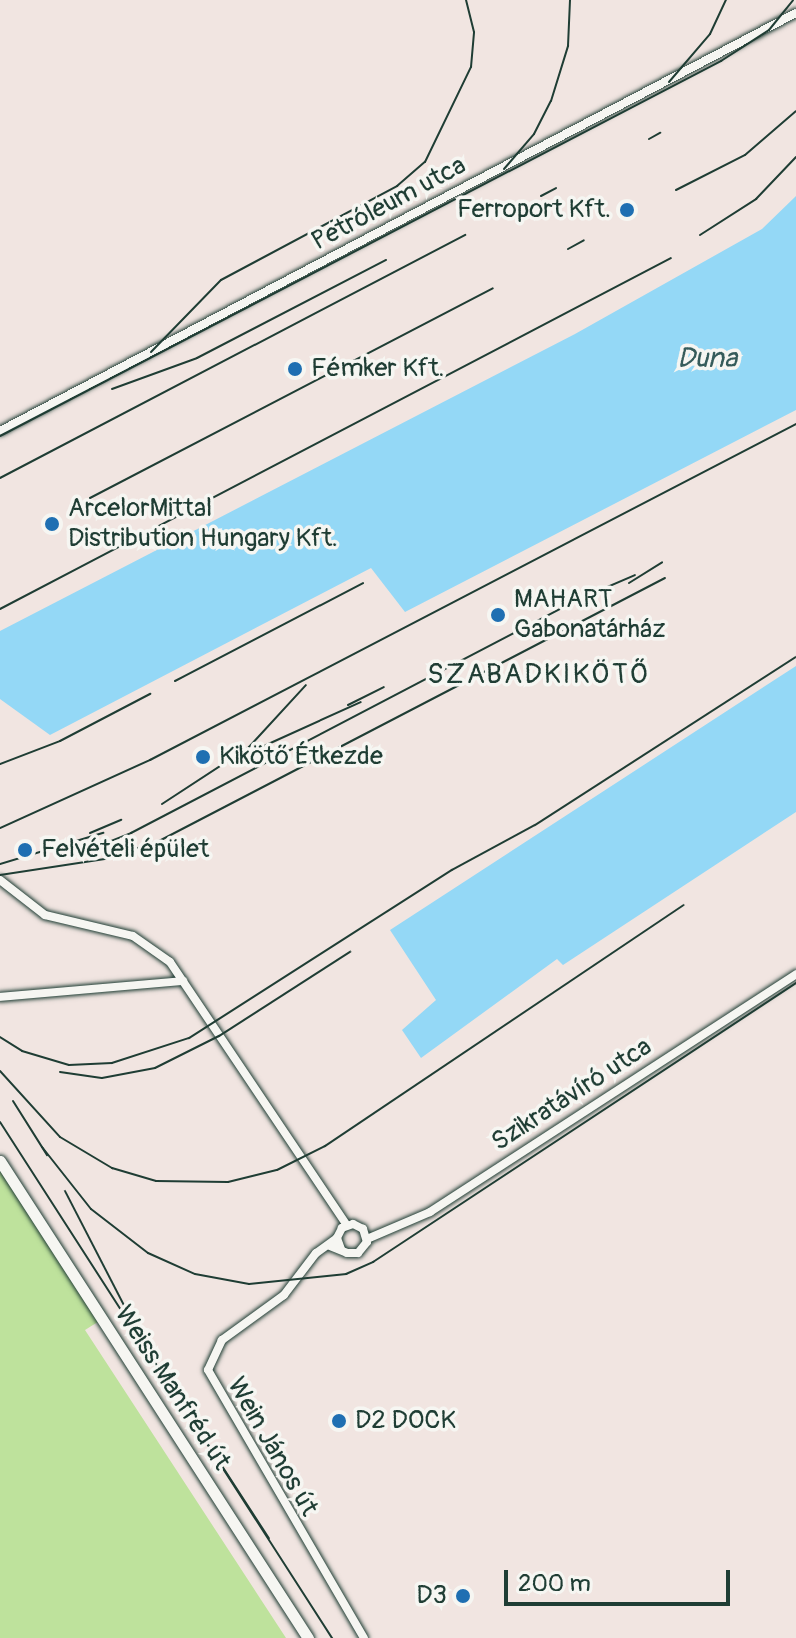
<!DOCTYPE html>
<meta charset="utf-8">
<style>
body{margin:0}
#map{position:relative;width:796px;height:1638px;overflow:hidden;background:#f1e5e1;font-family:Pangolin,sans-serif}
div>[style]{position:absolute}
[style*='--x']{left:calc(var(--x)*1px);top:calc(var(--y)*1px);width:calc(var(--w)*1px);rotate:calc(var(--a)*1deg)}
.green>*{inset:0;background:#bee29c}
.water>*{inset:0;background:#94d8f6}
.roads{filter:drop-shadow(0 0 2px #1f3d34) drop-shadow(0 0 2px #1f3d34)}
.minor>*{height:8px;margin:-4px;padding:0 4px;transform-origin:4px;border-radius:4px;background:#f6f6f2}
.secondary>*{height:11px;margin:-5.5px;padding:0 5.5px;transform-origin:5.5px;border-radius:5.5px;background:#f6f6f2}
.tram>*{height:2px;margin:-1px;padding:0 1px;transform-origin:1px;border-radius:1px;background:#1f3d34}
.rail>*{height:2px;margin:-1px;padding:0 1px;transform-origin:1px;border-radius:1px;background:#1f3d34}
.dots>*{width:22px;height:22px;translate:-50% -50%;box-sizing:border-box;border:4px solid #f6f6f2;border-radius:50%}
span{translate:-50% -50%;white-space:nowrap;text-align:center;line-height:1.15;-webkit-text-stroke:7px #f6f6f2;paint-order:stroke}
.street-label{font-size:26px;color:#1f3d34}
.poi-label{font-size:26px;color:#1f3d34}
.right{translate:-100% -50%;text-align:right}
.left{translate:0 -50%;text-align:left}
.water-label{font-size:28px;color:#365c5b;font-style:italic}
.neighbourhood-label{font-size:28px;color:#1f3d34;letter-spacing:2px}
.scale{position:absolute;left:504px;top:1570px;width:226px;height:36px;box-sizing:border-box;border:4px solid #1f3d34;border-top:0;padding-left:10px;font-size:24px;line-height:28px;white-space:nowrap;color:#1f3d34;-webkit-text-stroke:6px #f6f6f2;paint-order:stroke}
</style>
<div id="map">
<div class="green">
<div style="clip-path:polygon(0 1161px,101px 1320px,85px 1330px,286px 1638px,0 1638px)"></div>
</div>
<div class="water">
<div style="clip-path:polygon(796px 196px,796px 410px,405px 612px,371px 568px,50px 735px,0 699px,0 631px,575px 334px,762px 229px)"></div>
<div style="clip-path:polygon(796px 666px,796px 812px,563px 965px,557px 959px,421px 1058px,402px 1030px,436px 1000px,390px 930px)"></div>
</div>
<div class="roads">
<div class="minor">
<div style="--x:0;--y:431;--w:899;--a:-27.71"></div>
<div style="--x:0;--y:880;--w:57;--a:37.9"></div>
<div style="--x:45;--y:915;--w:90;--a:13.4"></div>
<div style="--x:133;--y:936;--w:45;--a:35.1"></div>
<div style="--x:170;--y:962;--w:317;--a:56.1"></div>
<div style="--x:0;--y:997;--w:184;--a:-5"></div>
<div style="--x:337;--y:1238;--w:26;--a:144"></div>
<div style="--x:316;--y:1253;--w:53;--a:127.3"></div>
<div style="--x:284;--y:1295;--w:77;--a:144"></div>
<div style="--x:222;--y:1340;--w:33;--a:115"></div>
<div style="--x:208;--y:1370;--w:310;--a:59.8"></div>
<div style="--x:367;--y:1239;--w:69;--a:-23.2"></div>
<div style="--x:430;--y:1212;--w:437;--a:-33"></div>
<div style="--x:330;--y:1246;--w:18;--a:22"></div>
<div style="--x:347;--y:1253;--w:11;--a:0"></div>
<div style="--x:358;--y:1253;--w:14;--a:-51"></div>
<div style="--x:367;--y:1242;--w:14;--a:-107"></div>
<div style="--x:363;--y:1229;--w:11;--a:-153"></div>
<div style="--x:353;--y:1224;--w:12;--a:160"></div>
<div style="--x:342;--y:1228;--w:11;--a:117"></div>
<div style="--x:337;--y:1238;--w:12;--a:70"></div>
</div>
<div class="secondary">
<div style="--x:0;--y:1161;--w:568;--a:57.15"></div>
</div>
</div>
<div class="tram">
<div style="--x:0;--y:1122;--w:614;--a:57.24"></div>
</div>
<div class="rail">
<div style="--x:669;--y:82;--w:63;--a:-49.5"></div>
<div style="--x:710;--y:34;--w:38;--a:-65"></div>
<div style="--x:649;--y:139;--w:13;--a:-29"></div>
<div style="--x:504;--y:169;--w:46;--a:-49.4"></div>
<div style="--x:534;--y:134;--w:37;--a:-63"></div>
<div style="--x:551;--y:101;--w:58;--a:-72.8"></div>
<div style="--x:568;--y:46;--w:46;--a:-87.5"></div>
<div style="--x:676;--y:190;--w:77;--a:-26.9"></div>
<div style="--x:745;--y:155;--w:67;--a:-40.8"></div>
<div style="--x:541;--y:196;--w:17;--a:-28"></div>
<div style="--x:700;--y:235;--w:67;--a:-32.7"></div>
<div style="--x:756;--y:199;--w:58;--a:-46.4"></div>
<div style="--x:568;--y:249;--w:18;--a:-29"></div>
<div style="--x:151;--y:352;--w:100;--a:-45.8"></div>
<div style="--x:221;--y:280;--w:200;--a:-28.1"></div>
<div style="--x:397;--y:186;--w:37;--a:-41"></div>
<div style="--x:425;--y:162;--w:106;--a:-64.2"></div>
<div style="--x:471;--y:67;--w:35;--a:-85"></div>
<div style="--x:474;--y:32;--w:33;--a:-104"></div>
<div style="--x:112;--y:389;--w:90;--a:-20"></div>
<div style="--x:197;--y:358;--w:213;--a:-27.4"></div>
<div style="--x:0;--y:436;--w:813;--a:-27.48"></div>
<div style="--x:721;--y:61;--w:57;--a:-32.9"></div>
<div style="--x:769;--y:30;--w:38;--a:-51"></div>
<div style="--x:0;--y:478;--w:525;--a:-27.59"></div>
<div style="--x:90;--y:498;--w:454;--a:-27.5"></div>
<div style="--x:629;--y:583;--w:39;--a:-32"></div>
<div style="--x:0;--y:609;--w:757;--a:-27.61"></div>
<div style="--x:175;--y:681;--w:212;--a:-27.5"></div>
<div style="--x:348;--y:705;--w:40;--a:-26.6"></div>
<div style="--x:255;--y:750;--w:116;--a:-24.4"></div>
<div style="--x:0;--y:764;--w:64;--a:-21"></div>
<div style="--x:60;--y:741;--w:102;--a:-27.6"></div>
<div style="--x:162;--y:804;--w:104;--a:-33.2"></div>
<div style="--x:249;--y:747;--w:84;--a:-47.4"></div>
<div style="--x:0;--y:828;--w:165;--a:-24.4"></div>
<div style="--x:150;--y:760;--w:728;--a:-27.48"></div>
<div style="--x:90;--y:833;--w:34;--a:-23"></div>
<div style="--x:71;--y:857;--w:65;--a:-21.8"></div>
<div style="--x:131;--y:833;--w:503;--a:-27.58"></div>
<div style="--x:577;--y:600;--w:63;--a:-23.3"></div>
<div style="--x:0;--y:864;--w:108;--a:-16.8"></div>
<div style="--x:0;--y:875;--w:106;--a:-8.7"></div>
<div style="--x:105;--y:859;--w:59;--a:-18.7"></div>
<div style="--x:161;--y:840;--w:568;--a:-27.47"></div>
<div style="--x:0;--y:1037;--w:26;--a:32"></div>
<div style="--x:22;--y:1051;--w:49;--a:16.6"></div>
<div style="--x:69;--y:1065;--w:43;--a:-2.7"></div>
<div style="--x:112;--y:1063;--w:81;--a:-18"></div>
<div style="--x:189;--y:1038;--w:312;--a:-32.6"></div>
<div style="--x:452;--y:870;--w:94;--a:-28.5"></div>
<div style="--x:535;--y:825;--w:310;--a:-32.8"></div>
<div style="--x:0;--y:1071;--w:89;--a:47.7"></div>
<div style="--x:60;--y:1137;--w:61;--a:30.8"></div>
<div style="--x:112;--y:1168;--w:46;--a:16.5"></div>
<div style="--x:156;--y:1181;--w:72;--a:0.8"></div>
<div style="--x:228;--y:1182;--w:50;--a:-13.8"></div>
<div style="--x:277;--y:1170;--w:54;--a:-26.6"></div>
<div style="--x:325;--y:1146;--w:432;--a:-33.9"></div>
<div style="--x:60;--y:1072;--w:42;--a:8.1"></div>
<div style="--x:102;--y:1078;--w:54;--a:-10.7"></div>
<div style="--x:155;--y:1068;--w:72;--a:-26.6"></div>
<div style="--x:219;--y:1036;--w:156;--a:-32.7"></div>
<div style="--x:13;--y:1101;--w:64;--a:57.8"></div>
<div style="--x:42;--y:1147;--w:79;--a:51.7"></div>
<div style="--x:91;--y:1209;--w:72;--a:37.7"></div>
<div style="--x:148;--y:1253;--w:51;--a:24.1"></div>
<div style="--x:195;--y:1274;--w:55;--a:10.5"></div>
<div style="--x:249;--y:1284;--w:98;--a:-5.9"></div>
<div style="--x:346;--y:1274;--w:30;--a:-24"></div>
<div style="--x:373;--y:1262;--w:507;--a:-33.41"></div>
<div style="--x:65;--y:1191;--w:181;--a:62.7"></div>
<div style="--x:148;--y:1352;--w:222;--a:57"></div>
</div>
<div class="dots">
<div style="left:627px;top:210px;background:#1f6fb2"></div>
<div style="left:295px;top:369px;background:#1f6fb2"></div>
<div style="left:52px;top:524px;background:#1f6fb2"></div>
<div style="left:498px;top:615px;background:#1f6fb2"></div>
<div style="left:203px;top:757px;background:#1f6fb2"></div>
<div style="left:25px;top:850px;background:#1f6fb2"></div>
<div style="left:339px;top:1421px;background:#1f6fb2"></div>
<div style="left:463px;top:1596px;background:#1f6fb2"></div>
</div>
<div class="street-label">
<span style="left:389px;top:204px;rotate:-28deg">Petróleum utca</span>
<span style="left:572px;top:1095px;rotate:-33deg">Szikratávíró utca</span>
<span style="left:172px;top:1388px;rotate:57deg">Weiss Manfréd út</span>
<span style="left:272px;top:1447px;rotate:60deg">Wein János út</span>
</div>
<div class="poi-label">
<span class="right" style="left:611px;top:210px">Ferroport Kft.</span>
<span class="left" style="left:311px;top:369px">Fémker Kft.</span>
<span class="left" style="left:68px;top:524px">ArcelorMittal<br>Distribution Hungary Kft.</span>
<span class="left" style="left:514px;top:615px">MAHART<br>Gabonatárház</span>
<span class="left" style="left:219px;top:757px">Kikötő Étkezde</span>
<span class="left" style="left:41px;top:850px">Felvételi épület</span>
<span class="left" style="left:355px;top:1421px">D2 DOCK</span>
<span class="right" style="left:447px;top:1596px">D3</span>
</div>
<div class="water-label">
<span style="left:707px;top:359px">Duna</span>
</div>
<div class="neighbourhood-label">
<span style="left:539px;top:675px">SZABADKIKÖTŐ</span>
</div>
<div class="scale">200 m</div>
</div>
